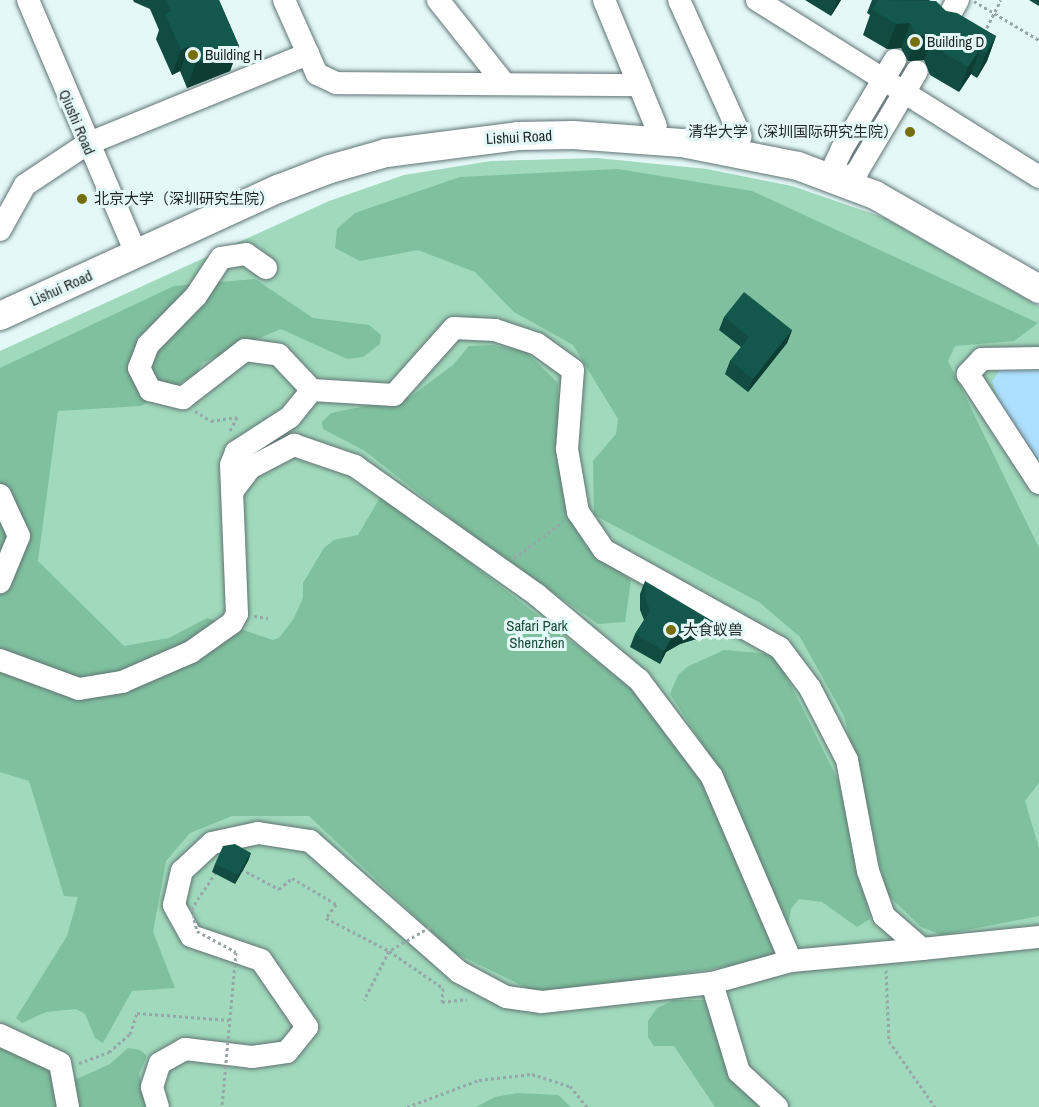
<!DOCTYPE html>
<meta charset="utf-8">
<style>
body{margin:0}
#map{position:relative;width:1039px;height:1107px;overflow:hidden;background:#e4f8f8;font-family:"Archivo Narrow","Noto Sans SC",sans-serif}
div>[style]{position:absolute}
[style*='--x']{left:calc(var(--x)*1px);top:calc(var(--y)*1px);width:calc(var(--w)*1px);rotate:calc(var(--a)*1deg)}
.green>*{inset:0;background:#a0d9bb}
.forest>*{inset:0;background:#7fc19e}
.water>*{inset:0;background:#aedffe}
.path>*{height:3px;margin-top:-1.5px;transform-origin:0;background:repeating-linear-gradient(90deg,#97a6a6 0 3px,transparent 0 6px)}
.roads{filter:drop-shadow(0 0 2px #617374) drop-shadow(0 0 2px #617374)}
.minor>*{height:22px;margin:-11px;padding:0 11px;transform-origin:11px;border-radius:11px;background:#fff}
.major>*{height:28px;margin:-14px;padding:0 14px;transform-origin:14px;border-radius:14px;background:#fff}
.path-bridge>*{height:3px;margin-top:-1.5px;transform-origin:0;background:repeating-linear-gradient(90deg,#97a6a6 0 3px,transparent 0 6px)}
.wall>*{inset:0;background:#114b41}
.shaded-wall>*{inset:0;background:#0e3d35}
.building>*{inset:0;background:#14574c}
.dots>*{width:16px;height:16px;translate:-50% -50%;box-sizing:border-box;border:3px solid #e4f8f8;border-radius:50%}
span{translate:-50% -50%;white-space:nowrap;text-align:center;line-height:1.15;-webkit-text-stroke:6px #e4f8f8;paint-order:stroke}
.poi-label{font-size:15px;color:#1f2626}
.left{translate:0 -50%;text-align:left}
.right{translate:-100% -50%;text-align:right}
.street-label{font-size:15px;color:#1f2626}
.park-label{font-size:15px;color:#194d36}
</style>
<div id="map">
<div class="green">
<div style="clip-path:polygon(597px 158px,707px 169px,792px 186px,885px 218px,1039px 306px,1039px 1107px,0 1107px,0 351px,329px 201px,404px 175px,491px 161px)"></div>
</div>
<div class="forest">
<div style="clip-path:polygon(618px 169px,752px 191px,1038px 323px,1014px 341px,955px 346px,948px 361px,1039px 548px,1039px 783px,1025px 801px,1039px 848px,1039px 916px,942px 935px,921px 927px,887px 894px,844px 716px,800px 637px,759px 602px,594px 515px,593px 461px,616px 434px,618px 419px,573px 345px,514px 312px,475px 272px,418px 250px,360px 261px,335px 248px,337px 229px,355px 213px,460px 177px)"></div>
<div style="clip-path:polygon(255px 279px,313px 318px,369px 325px,381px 335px,380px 344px,363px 357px,347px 359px,281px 329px,202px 363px,197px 373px,141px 406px,58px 411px,38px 561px,124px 646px,169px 638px,207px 618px,273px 640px,279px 638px,294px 618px,303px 598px,303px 583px,324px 548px,334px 540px,358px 535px,382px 494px,645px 699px,713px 798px,773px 943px,774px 959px,592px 988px,535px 992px,453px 952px,309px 816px,232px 816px,190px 833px,166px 861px,153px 932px,175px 988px,132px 991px,103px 1043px,95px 1038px,85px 1014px,76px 1009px,46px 1012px,22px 1023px,16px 1018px,67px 936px,78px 897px,64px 896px,29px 781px,0 772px,0 368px,174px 286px)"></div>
<div style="clip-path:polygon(492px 345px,525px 351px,558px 383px,559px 460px,584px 544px,631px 580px,625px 622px,598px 624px,470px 534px,365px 451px,323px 429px,322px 422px,331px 413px,410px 397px,453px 365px,469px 346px)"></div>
<div style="clip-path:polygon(724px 650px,769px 654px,779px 661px,839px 782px,870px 919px,857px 927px,822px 902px,799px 899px,791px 909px,787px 930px,713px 760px,670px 694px,678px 675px,687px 667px)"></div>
<div style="clip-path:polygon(674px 1000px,705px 1000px,736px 1085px,761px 1107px,715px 1107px,674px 1046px,654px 1046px,648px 1037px,648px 1021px,657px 1008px)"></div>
<div style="clip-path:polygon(0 1045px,77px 1079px,110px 1064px,128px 1048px,140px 1050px,147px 1056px,139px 1074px,147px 1107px,0 1107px)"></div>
<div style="clip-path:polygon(517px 1093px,558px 1095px,571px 1107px,476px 1107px,495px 1097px)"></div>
</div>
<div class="water">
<div style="clip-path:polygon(1002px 367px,1039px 368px,1039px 461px,999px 402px,992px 381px)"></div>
</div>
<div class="path">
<div style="--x:974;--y:1;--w:76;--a:31"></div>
<div style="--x:984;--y:33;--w:37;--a:-63"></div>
<div style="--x:195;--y:411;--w:19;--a:32"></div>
<div style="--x:211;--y:421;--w:26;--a:-9"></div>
<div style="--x:237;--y:417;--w:18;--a:117"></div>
<div style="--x:514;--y:558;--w:62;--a:-36.5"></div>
<div style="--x:254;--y:616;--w:14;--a:8"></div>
<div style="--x:241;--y:869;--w:43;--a:27.8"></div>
<div style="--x:279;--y:889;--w:17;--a:-40"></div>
<div style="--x:292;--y:878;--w:51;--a:30.6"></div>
<div style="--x:336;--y:904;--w:17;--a:126"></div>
<div style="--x:326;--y:918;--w:71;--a:27.6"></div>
<div style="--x:389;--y:951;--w:55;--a:117"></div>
<div style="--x:886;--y:970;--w:71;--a:87.6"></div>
<div style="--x:889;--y:1041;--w:80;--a:55.1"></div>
<div style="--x:442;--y:1002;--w:25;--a:-7"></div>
<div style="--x:79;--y:1063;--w:32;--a:-20"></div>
<div style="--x:109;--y:1052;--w:28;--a:-41"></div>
<div style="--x:130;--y:1034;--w:22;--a:-72"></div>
<div style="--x:137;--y:1013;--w:92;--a:4.4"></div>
<div style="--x:407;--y:1107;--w:77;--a:-20.6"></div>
<div style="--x:479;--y:1080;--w:53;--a:-6.5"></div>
<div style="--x:532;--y:1074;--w:40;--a:18"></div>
<div style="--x:570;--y:1086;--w:27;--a:51"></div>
</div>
<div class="roads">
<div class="minor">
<div style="--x:28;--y:0;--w:263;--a:66.9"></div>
<div style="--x:284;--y:0;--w:81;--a:66"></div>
<div style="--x:317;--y:74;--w:21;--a:25"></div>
<div style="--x:336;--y:83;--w:303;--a:0.4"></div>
<div style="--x:438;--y:0;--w:105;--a:51.6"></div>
<div style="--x:604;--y:0;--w:136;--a:67.6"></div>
<div style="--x:679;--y:0;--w:150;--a:65.7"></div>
<div style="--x:757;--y:0;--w:333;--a:32.1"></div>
<div style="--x:944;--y:25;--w:29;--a:-61"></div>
<div style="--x:895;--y:60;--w:104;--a:120.8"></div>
<div style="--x:842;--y:149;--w:17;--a:115"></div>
<div style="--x:835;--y:164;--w:19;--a:74"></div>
<div style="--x:840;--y:182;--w:20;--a:-30"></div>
<div style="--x:857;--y:172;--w:117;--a:-59.3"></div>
<div style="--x:0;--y:230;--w:51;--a:-60.9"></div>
<div style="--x:25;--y:185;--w:74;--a:-33.5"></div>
<div style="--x:87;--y:144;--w:239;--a:-22.2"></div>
<div style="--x:266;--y:268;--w:24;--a:-145"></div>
<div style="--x:246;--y:254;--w:25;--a:171"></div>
<div style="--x:221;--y:258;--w:45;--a:123.3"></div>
<div style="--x:196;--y:296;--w:69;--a:134.4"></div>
<div style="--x:148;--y:345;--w:25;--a:111"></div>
<div style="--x:139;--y:368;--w:25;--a:63"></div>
<div style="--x:150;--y:390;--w:34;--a:14"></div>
<div style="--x:183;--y:398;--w:78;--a:-37.7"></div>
<div style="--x:245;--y:350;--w:34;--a:8"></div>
<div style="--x:279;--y:355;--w:48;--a:46.7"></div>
<div style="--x:1039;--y:358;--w:57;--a:179"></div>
<div style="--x:982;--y:359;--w:21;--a:133"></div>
<div style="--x:968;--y:374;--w:130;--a:56.9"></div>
<div style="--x:235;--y:488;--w:25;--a:-53"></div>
<div style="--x:250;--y:468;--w:50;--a:-27.6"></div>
<div style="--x:294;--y:445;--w:65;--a:19"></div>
<div style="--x:355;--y:466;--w:223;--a:35.3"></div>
<div style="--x:537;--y:595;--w:133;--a:39.8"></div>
<div style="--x:639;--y:680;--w:121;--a:53"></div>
<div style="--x:712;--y:777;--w:200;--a:66.8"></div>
<div style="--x:0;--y:495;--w:45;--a:65.1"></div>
<div style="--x:19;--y:536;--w:50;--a:112.4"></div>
<div style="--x:0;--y:660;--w:84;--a:20.2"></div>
<div style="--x:79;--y:689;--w:44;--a:-9.2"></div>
<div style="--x:122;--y:682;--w:75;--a:-23.5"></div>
<div style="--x:191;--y:652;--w:50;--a:-35.3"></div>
<div style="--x:232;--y:623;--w:10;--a:-61"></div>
<div style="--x:237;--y:614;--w:149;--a:-92.3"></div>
<div style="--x:231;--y:465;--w:14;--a:-69"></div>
<div style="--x:236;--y:452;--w:64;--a:-32.9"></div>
<div style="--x:290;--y:417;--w:35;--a:-51"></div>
<div style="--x:312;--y:390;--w:82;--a:3.5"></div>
<div style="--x:394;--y:395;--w:90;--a:-48.2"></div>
<div style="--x:454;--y:328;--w:41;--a:2.8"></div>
<div style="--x:495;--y:330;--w:44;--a:18.4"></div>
<div style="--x:537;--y:344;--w:44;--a:35.8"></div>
<div style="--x:573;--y:370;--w:79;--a:94.3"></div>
<div style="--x:567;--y:449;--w:64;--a:80.1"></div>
<div style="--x:578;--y:512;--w:46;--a:55.6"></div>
<div style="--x:604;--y:550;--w:201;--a:29.1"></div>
<div style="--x:780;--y:648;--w:50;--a:53.1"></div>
<div style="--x:810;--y:688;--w:81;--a:62.8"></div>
<div style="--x:847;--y:760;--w:113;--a:79.3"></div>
<div style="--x:868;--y:871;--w:48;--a:70.4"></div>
<div style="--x:884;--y:916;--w:50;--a:41"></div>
<div style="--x:922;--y:949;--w:118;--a:-5.9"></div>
<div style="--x:0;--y:1035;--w:66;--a:25"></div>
<div style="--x:60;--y:1063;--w:45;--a:79.7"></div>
<div style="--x:158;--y:1107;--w:21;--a:-107"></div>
<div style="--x:152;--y:1087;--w:25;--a:-72"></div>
<div style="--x:160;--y:1063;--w:29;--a:-29"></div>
<div style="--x:185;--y:1049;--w:67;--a:6.8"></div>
<div style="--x:252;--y:1057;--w:35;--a:-8"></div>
<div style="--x:287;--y:1052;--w:32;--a:-51"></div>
<div style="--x:307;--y:1027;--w:81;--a:-124.5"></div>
<div style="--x:261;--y:960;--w:74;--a:-161.1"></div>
<div style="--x:191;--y:936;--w:35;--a:-119"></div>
<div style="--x:174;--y:905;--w:35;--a:-77"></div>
<div style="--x:182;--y:871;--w:41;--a:-43"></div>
<div style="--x:212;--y:843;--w:47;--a:-12.3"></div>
<div style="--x:258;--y:833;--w:53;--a:8.7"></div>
<div style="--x:310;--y:841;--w:198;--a:41.3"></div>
<div style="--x:459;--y:972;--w:53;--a:28"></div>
<div style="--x:506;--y:997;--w:36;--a:8"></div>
<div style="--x:542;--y:1002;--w:171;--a:-6.4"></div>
<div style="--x:777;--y:1107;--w:52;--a:-137.4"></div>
<div style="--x:739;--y:1072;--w:93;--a:-106.9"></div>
<div style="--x:712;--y:983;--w:82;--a:-15.6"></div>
<div style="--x:791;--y:961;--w:132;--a:-5.2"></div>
</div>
<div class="major">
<div style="--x:0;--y:316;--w:306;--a:-24.6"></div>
<div style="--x:278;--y:189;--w:56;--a:-21"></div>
<div style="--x:330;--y:169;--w:58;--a:-15.9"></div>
<div style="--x:386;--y:153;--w:133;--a:-7.3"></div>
<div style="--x:518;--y:136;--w:55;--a:-1"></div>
<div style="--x:573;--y:135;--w:109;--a:4.2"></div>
<div style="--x:682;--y:143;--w:118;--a:11.2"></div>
<div style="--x:798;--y:166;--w:82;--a:20.6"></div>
<div style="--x:875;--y:195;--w:189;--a:29.8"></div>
</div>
</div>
<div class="path-bridge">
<div style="--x:216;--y:872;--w:43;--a:123.7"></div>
<div style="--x:192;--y:908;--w:24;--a:78"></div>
<div style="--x:197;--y:931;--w:44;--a:28.3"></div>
<div style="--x:236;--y:952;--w:156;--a:95.2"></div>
<div style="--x:430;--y:927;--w:48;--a:149.7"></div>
<div style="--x:389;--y:951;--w:65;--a:34.4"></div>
<div style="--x:443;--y:988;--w:14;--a:94"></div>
</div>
<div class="wall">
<div style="clip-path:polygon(133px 0,219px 0,239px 46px,230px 71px,187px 88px,180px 71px,172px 75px,156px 39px,159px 30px,150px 9px,134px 2px)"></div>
<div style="clip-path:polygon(805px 0,841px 0,831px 16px)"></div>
<div style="clip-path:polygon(872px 0,929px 0,946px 11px,996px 36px,987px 61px,977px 78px,971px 74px,959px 92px,930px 75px,924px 60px,908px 61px,901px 48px,887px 49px,863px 35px,870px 15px,867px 13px)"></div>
<div style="clip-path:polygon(1029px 0,1039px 0,1039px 6px)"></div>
<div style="clip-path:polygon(724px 317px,792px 330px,787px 343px,748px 392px,725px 374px,730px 361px,741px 347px,719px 330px)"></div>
<div style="clip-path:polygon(645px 581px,709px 635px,680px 644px,666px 652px,660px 664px,630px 647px,635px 634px,644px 620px,640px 610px,640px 594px)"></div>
<div style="clip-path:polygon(251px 853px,248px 861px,235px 884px,212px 872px,215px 864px)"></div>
</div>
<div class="shaded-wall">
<div style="clip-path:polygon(837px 0,841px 0,831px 16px)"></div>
<div style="clip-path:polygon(910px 23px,901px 48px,887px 49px,896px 24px)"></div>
<div style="clip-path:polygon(933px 35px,924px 60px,908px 61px,917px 36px)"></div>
<div style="clip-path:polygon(996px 36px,987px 61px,977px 78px,986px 53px)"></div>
<div style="clip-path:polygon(189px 46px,180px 71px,172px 75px,181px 50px)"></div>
<div style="clip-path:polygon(239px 46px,230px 71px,187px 88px,196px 63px)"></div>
<div style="clip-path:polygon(980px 49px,971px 74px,959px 92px,968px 67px)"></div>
<div style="clip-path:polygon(792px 330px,787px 343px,748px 392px,753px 379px)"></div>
<div style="clip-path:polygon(714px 622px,709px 635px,680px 644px,666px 652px,660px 664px,664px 651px,671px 639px,685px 631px)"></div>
<div style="clip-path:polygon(251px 853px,248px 861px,235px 884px,238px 875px)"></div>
</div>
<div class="building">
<div style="clip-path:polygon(166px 0,219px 0,239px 46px,196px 63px,189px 46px,181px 50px,165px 14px,171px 11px)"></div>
<div style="clip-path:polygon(878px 0,936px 1px,946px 11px,957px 13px,996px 36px,986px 53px,980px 49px,968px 67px,939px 50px,933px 35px,917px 36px,910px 23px,896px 24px,872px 10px)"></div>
<div style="clip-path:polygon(744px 292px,792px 330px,753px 379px,730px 361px,749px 337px,724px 317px)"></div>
<div style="clip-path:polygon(645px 581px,714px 622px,685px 631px,671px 639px,664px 651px,635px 634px,650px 611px,645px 597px)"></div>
<div style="clip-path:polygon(235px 844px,251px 853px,238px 875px,215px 864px,223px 846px)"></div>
</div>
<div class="dots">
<div style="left:915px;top:42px;background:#776f0d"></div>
<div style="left:193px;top:55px;background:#776f0d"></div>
<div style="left:910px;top:132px;background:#776f0d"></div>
<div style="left:82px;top:199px;background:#776f0d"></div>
<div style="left:671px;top:630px;background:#776f0d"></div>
</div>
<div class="poi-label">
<span class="left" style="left:927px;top:42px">Building D</span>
<span class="left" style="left:205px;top:55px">Building H</span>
<span class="right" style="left:898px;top:132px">清华大学（深圳国际研究生院）</span>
<span class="left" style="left:94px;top:199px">北京大学（深圳研究生院）</span>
<span class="left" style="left:683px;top:630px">大食蚁兽</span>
</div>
<div class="street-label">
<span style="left:77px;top:122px;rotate:67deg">Qiushi Road</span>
<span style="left:519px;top:137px;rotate:-3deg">Lishui Road</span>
<span style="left:61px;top:288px;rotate:-24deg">Lishui Road</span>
</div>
<div class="park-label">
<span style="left:537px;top:634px">Safari Park<br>Shenzhen</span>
</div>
</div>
